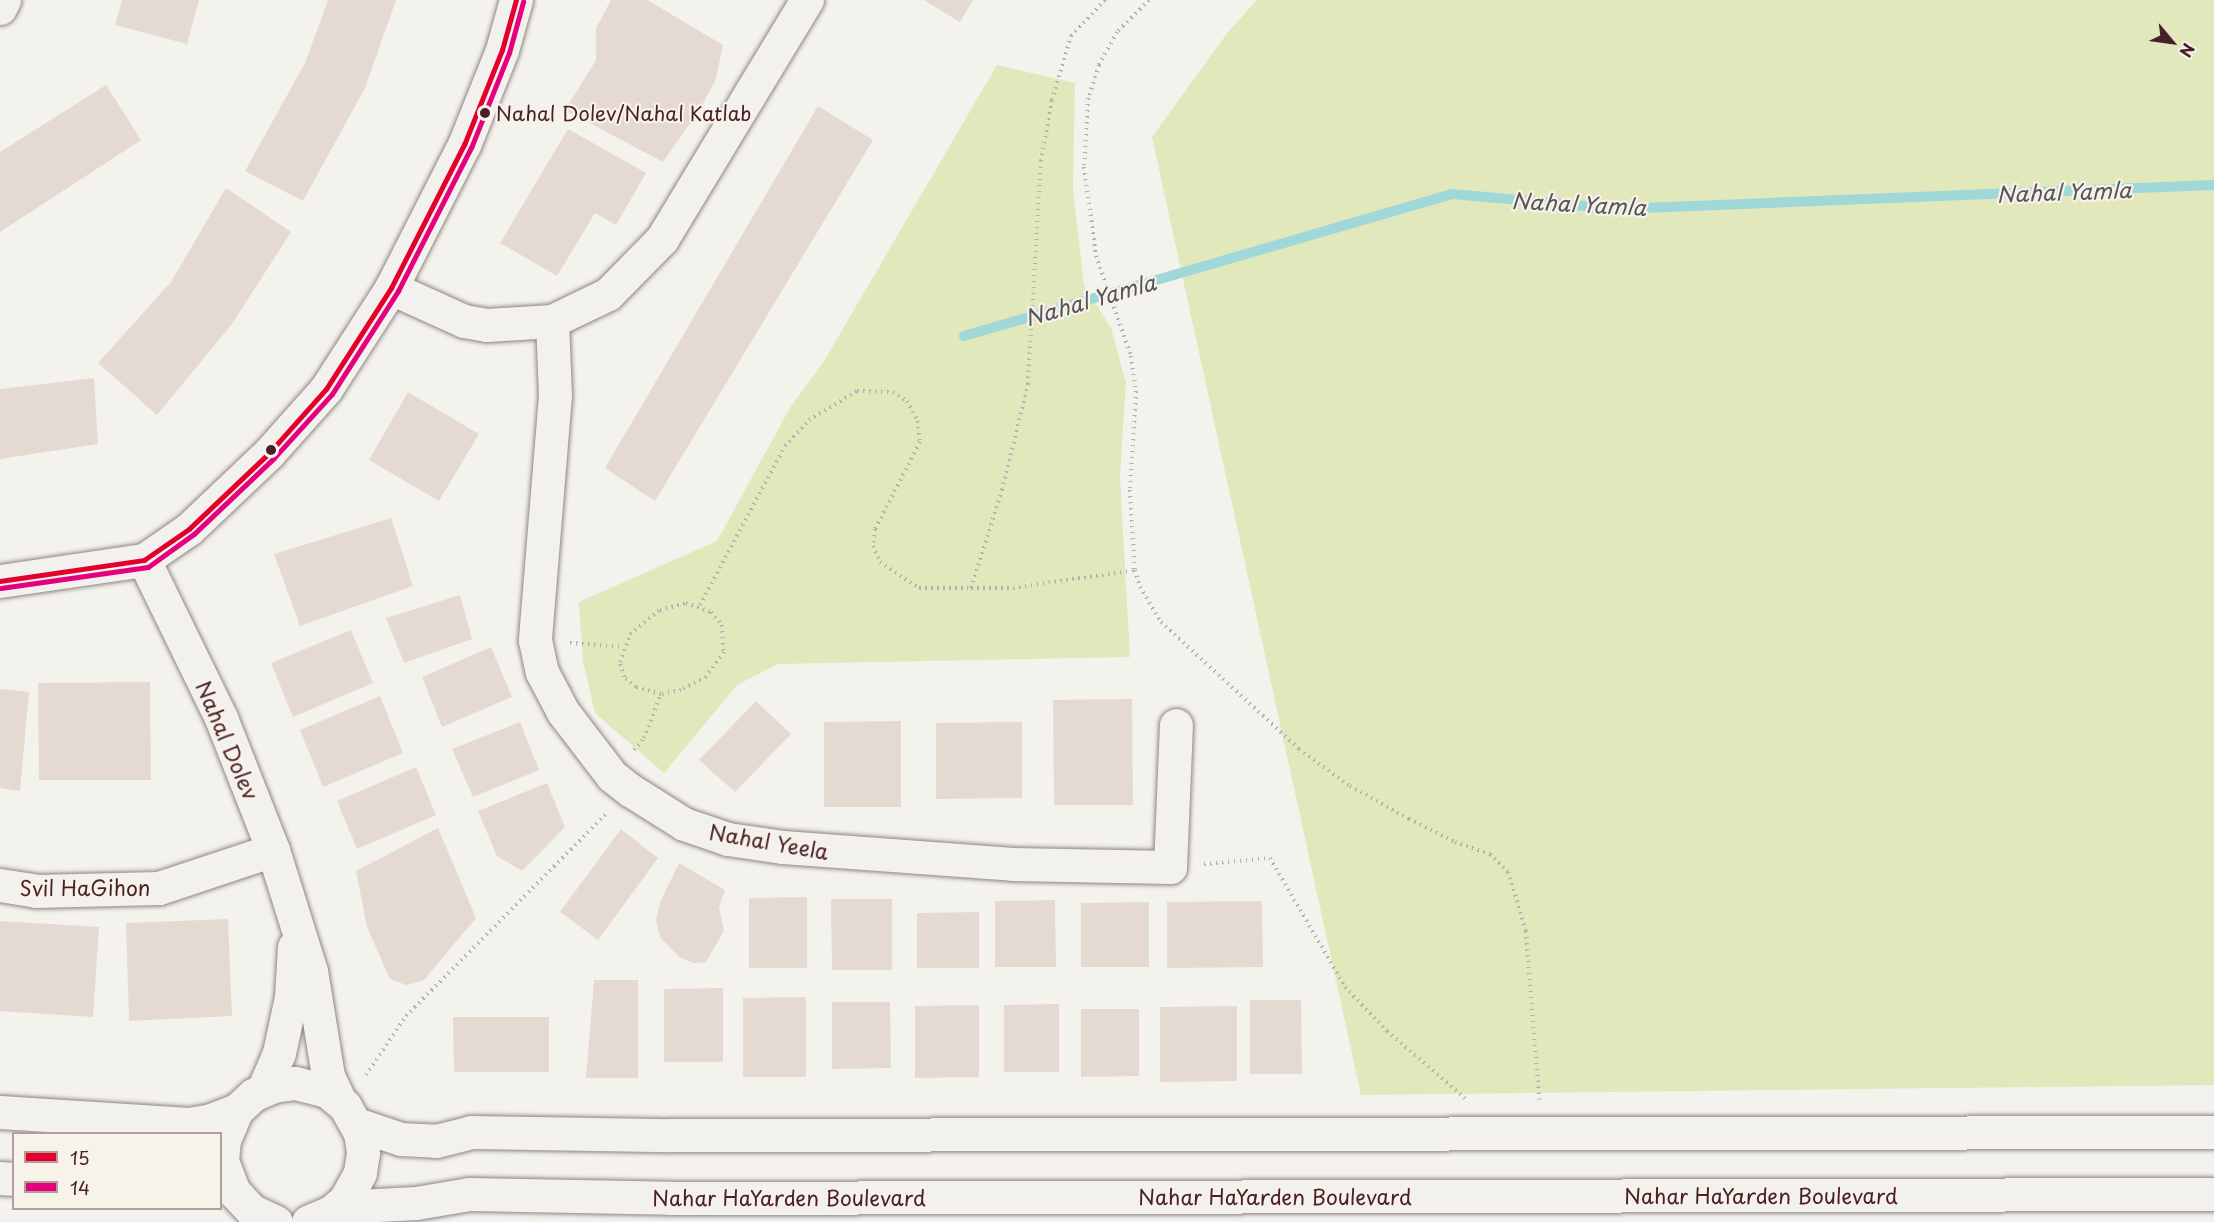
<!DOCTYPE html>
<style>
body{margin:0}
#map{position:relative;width:2214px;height:1222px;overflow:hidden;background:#f4f2ec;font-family:"Playpen Sans",sans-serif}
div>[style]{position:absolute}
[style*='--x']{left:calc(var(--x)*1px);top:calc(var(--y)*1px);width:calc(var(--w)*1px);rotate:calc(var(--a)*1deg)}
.green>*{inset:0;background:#e1e8bc}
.stream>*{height:10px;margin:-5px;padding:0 5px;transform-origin:5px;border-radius:5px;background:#a0d8da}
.building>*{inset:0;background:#e5dad1}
.path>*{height:4px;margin-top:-2px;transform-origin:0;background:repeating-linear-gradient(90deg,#b6b0ae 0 1.5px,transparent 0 6px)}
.roads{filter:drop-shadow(0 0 2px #8f8685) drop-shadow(0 0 2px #8f8685)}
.minor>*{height:33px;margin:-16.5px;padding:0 16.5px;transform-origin:16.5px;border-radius:16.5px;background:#f2f1ed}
.major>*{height:33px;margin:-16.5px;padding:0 16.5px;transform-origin:16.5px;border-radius:16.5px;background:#f2f1ed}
.bus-1>*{height:4.5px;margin:-2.25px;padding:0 2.25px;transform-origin:2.25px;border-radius:2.25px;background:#e4002b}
.bus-2>*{height:4.5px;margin:-2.25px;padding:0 2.25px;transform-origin:2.25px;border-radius:2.25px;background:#e5007d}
.dots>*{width:16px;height:16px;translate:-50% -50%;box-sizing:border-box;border:3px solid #f7f3e8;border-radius:50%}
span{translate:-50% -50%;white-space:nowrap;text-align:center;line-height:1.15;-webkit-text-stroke:4.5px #f7f3e8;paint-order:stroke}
.bus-label{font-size:20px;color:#4a1f2b}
.left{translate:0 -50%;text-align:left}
.street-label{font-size:21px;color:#4a1f2b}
.water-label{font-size:22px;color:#59535d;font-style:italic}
.legend{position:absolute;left:12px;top:1132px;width:210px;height:78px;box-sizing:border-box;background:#f7f3e8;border:2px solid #b29e9c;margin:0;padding:8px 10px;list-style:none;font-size:18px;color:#4a1f2b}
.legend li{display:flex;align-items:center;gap:12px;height:30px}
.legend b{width:30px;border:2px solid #b29e9c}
.north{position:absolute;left:2142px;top:12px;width:60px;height:60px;-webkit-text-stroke:4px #f7f3e8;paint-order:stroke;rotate:119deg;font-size:16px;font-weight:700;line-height:24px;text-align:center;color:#4a1f2b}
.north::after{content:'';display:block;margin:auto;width:21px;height:27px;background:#4a1f2b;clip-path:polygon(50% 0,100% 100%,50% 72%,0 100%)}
</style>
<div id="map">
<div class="green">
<div style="clip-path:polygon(1257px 0,2214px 0,2214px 1085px,1361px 1095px,1152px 137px,1228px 32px)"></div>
<div style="clip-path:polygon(997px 65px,1075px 83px,1073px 188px,1084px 285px,1111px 328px,1126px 383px,1120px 476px,1130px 657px,778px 664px,737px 685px,664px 773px,595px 713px,583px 661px,579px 602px,717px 541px,791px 406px,823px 363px)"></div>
</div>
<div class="stream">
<div style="--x:964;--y:336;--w:508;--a:-16.22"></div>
<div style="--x:1452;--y:194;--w:168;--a:5.1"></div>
<div style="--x:1619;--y:209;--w:595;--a:-2.31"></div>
</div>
<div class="building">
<div style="clip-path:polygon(122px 0,199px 0,187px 44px,115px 25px)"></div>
<div style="clip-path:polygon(328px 0,396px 0,365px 88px,303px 201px,245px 171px,305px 63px)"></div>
<div style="clip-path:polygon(611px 0,647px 0,723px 45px,716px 79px,700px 109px,663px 162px,565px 110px,596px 60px,596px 28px)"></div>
<div style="clip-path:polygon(924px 0,973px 0,960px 22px)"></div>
<div style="clip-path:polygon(106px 85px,141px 140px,0 232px,0 152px)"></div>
<div style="clip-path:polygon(818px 106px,873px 140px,655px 501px,605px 468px)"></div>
<div style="clip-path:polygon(568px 129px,646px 173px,616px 225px,595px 213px,557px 276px,500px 243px)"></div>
<div style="clip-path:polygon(226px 188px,291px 232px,232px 324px,157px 415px,98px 363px,171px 282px)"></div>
<div style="clip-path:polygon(94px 378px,98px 444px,0 459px,0 389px)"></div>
<div style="clip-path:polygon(408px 392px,479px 434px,439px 501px,369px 460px)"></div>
<div style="clip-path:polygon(391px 518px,413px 586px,300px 626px,274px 554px)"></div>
<div style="clip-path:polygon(460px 595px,472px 639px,404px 663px,386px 618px)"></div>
<div style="clip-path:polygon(351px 630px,373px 683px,293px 717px,271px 663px)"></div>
<div style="clip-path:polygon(491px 647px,512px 697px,442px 727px,422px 677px)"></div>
<div style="clip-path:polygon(150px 682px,151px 780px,39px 780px,38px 683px)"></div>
<div style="clip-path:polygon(0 689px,29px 692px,20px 791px,0 788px)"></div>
<div style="clip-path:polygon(380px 696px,403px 753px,323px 787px,300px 730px)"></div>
<div style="clip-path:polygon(1132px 699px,1133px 805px,1054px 805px,1053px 700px)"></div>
<div style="clip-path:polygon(756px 701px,791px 734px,735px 792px,699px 760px)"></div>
<div style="clip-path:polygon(901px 721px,901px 807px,824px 807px,824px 722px)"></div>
<div style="clip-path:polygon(520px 722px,539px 770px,473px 797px,452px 749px)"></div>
<div style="clip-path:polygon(1022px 722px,1022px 798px,936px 799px,936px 723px)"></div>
<div style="clip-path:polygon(416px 767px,436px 815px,357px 849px,337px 801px)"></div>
<div style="clip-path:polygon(547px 783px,565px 827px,522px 871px,497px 856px,478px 811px)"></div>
<div style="clip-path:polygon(438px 828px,476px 918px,424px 980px,406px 985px,390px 979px,367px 927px,356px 871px)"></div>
<div style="clip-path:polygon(621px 829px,658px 858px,598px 940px,560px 912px)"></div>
<div style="clip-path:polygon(679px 863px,725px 890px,719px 907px,724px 931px,706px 962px,693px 963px,679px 957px,660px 937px,656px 921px,660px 902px)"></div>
<div style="clip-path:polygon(807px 897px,807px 968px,749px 968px,749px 898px)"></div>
<div style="clip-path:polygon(831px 899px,892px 899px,892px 970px,832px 970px)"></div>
<div style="clip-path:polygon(1055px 900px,1056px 967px,995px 967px,995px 901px)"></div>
<div style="clip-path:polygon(1262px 901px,1263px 967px,1167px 968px,1167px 902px)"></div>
<div style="clip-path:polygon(1149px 902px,1149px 967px,1081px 967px,1081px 903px)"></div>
<div style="clip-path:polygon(979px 912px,979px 968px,917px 968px,917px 913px)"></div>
<div style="clip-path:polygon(228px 919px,232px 1016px,129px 1021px,126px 923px)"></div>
<div style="clip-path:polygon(0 921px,99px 927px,93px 1017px,0 1011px)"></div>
<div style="clip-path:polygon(594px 980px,638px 980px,638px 1078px,586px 1078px)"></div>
<div style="clip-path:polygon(723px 988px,723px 1062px,664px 1062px,664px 989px)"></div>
<div style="clip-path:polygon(806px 997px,806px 1077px,743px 1077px,743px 998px)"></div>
<div style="clip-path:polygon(1250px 1000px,1301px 1000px,1302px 1074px,1250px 1074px)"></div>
<div style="clip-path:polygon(832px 1002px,890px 1002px,891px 1068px,832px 1069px)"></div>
<div style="clip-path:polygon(1059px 1004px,1059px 1072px,1004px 1072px,1004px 1005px)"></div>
<div style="clip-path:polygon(979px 1005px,979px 1077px,915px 1078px,915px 1006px)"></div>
<div style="clip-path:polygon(1237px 1006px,1237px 1081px,1160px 1082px,1160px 1007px)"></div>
<div style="clip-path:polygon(1081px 1009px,1139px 1009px,1139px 1076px,1081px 1077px)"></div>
<div style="clip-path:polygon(453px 1017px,549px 1017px,549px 1072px,454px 1072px)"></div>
</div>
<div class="path">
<div style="--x:1149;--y:0;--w:45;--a:135"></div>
<div style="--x:1117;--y:32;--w:38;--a:119"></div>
<div style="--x:1099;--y:65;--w:35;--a:108"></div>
<div style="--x:1088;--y:98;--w:69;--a:93.3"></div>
<div style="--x:1084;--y:167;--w:90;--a:82.3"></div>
<div style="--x:1096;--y:256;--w:106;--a:70.7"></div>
<div style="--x:1131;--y:356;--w:35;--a:82"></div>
<div style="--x:1136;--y:391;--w:99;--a:93.5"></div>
<div style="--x:1130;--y:490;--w:80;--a:86.4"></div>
<div style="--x:1135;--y:570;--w:18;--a:74"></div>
<div style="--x:1140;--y:587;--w:41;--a:59"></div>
<div style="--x:1161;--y:622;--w:188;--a:42.6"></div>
<div style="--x:1299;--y:749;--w:63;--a:36"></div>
<div style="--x:1350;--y:786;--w:68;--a:29.2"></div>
<div style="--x:1409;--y:819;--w:51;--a:26.6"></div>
<div style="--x:1455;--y:842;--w:37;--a:19"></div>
<div style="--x:1490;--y:854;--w:25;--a:45"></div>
<div style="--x:1508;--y:872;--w:62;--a:73"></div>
<div style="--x:1526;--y:931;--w:169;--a:85.6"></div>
<div style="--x:971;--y:588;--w:42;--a:0"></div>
<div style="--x:1013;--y:588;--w:123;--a:-8.4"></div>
<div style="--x:686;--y:603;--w:27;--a:20"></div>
<div style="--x:711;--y:612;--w:17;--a:50"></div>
<div style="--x:722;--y:625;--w:27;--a:86"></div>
<div style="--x:724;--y:652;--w:31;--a:126"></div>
<div style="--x:706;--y:677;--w:28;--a:153"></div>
<div style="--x:681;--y:690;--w:20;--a:169"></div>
<div style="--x:661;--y:694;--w:26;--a:-164"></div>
<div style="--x:636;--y:687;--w:16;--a:-140"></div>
<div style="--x:624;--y:677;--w:16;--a:-105"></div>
<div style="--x:620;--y:662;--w:30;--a:-70"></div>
<div style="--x:630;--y:634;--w:38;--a:-39"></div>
<div style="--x:660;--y:610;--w:27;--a:-15"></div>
<div style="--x:700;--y:605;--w:180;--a:-61.9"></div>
<div style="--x:785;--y:446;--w:35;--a:-47"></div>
<div style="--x:809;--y:420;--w:56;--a:-31.1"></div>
<div style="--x:857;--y:391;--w:36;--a:2"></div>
<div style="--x:893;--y:392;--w:17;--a:33"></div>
<div style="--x:907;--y:401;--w:23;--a:61"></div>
<div style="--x:918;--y:421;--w:21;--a:85"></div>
<div style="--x:920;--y:442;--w:98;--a:117.3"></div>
<div style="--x:875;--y:529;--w:17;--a:97"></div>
<div style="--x:873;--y:546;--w:17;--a:66"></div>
<div style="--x:880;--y:562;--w:47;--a:33.7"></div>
<div style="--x:919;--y:588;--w:52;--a:0"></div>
<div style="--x:971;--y:588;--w:103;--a:-72.4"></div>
<div style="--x:1002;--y:490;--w:109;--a:-76.2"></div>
<div style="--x:1028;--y:384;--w:223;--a:-86.7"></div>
<div style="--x:1041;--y:161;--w:62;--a:-79.8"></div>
<div style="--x:1052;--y:100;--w:67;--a:-73.5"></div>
<div style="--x:1071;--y:36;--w:50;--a:-46.6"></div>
<div style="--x:570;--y:643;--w:53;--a:4.3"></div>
<div style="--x:634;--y:750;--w:16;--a:-50"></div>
<div style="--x:644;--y:738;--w:47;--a:-68.9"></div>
<div style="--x:1204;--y:864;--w:66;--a:-5.2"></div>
<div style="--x:1270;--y:858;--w:149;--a:59.8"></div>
<div style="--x:1345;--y:987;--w:61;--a:46.3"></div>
<div style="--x:1387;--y:1031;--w:103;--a:40.7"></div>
<div style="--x:366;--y:1075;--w:71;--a:-55.9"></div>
<div style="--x:406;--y:1016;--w:284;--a:-45.3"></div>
</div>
<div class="roads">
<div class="minor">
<div style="--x:0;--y:8;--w:9;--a:-63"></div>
<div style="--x:391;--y:288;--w:80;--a:24.3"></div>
<div style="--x:464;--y:321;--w:23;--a:10"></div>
<div style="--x:487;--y:325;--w:65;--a:-3.5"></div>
<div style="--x:552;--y:321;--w:62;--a:-25.7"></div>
<div style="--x:608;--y:294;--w:77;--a:-45.5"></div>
<div style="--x:662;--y:239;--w:280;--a:-58.8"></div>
<div style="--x:552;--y:321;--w:74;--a:87.7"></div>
<div style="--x:555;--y:395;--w:246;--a:94.7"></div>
<div style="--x:535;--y:640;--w:33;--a:78"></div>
<div style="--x:542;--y:672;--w:45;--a:62.3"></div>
<div style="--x:563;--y:712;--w:81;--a:52.6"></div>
<div style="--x:612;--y:776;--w:23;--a:38"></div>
<div style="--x:630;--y:790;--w:64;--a:32.2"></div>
<div style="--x:684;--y:824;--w:46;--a:18.8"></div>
<div style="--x:728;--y:839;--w:56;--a:8.3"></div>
<div style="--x:783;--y:847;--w:230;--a:4.2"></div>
<div style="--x:1012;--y:864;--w:158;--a:1.1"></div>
<div style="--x:1170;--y:867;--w:142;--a:-87.6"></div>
<div style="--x:144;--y:560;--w:176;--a:64"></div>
<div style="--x:221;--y:718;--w:142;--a:68.5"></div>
<div style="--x:273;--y:850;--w:127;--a:72.6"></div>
<div style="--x:311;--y:971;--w:106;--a:80.8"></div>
<div style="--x:328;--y:1076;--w:26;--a:65"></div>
<div style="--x:0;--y:581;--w:146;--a:-8.3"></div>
<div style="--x:144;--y:560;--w:55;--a:-34.6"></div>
<div style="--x:189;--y:529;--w:110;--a:-43.5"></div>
<div style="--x:269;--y:453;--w:86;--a:-48.3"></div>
<div style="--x:326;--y:389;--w:120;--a:-57.2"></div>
<div style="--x:391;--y:288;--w:161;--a:-63"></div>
<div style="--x:464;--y:145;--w:102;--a:-68.2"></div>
<div style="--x:502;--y:50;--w:52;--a:-74.4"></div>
<div style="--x:0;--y:885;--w:36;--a:9"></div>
<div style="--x:36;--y:891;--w:123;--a:-1.4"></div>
<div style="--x:159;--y:888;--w:120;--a:-18.4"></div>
<div style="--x:263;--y:1090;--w:40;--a:-66.6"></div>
<div style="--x:279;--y:1053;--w:57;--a:-77.9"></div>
<div style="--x:291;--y:997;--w:50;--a:-86.6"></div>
</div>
<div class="major">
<div style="--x:0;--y:1112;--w:189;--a:3.6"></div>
<div style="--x:189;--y:1124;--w:22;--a:-10"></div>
<div style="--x:211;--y:1120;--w:28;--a:-21"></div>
<div style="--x:356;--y:1124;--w:47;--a:18.4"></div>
<div style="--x:401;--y:1139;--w:35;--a:3"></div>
<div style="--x:436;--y:1141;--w:36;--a:-14"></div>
<div style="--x:471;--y:1132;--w:200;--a:0.9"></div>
<div style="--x:671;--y:1135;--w:1543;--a:-0.11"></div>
<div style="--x:0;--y:1178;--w:14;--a:4"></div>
<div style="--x:338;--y:1207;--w:78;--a:-2.9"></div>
<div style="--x:416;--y:1203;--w:54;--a:-9.6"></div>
<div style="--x:469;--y:1194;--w:201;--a:1.1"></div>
<div style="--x:670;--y:1198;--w:1544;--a:-0.15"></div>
<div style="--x:276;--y:1222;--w:26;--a:-155"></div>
<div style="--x:252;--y:1211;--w:26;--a:-133"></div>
<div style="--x:234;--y:1192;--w:33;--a:-111"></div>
<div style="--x:222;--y:1161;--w:21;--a:-85"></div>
<div style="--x:224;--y:1140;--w:33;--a:-67"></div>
<div style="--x:237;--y:1110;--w:22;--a:-43"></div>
<div style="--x:253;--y:1095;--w:22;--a:-24"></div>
<div style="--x:273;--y:1086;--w:22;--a:-8"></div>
<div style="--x:295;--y:1083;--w:33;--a:14"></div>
<div style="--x:327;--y:1091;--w:23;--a:40"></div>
<div style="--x:345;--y:1106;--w:31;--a:61"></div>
<div style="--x:360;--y:1133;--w:20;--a:81"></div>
<div style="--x:363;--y:1153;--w:20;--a:99"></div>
<div style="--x:360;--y:1173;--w:31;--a:119"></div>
<div style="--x:345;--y:1200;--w:18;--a:139"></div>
<div style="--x:331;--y:1212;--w:25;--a:157"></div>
</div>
</div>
<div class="bus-1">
<div style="--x:0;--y:581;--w:146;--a:-8.3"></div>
<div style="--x:144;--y:560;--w:55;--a:-34.6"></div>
<div style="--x:189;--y:529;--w:110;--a:-43.5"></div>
<div style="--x:269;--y:453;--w:86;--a:-48.3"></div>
<div style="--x:326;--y:389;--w:120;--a:-57.2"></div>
<div style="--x:391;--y:288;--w:161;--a:-63"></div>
<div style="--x:464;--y:145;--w:102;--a:-68.2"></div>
<div style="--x:502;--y:50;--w:52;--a:-74.4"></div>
</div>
<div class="bus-2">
<div style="--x:1;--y:588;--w:148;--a:-8.1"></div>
<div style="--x:148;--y:567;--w:57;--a:-35.7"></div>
<div style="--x:194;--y:534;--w:110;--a:-43.5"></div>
<div style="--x:274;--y:458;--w:86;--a:-47.8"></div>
<div style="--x:332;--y:394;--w:122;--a:-57.3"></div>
<div style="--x:398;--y:291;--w:161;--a:-63"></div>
<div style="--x:471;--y:148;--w:102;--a:-68.2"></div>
<div style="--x:509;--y:53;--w:53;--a:-74.6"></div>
</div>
<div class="dots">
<div style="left:485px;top:113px;background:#4a1f2b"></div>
<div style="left:271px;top:450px;background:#4a1f2b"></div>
</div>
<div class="bus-label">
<span class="left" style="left:496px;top:113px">Nahal Dolev/Nahal Katlab</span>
</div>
<div class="street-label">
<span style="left:228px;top:740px;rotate:67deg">Nahal Dolev</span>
<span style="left:769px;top:841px;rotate:10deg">Nahal Yeela</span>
<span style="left:85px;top:887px">Svil HaGihon</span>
<span style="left:1761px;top:1195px">Nahar HaYarden Boulevard</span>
<span style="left:1275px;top:1196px">Nahar HaYarden Boulevard</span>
<span style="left:789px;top:1197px">Nahar HaYarden Boulevard</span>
</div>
<div class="water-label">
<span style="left:2064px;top:191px;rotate:-2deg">Nahal Yamla</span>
<span style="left:1579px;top:203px;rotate:3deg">Nahal Yamla</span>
<span style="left:1090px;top:299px;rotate:-16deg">Nahal Yamla</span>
</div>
<ul class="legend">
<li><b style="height:8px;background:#e4002b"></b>15</li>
<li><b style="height:8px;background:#e5007d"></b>14</li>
</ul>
<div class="north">N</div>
</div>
